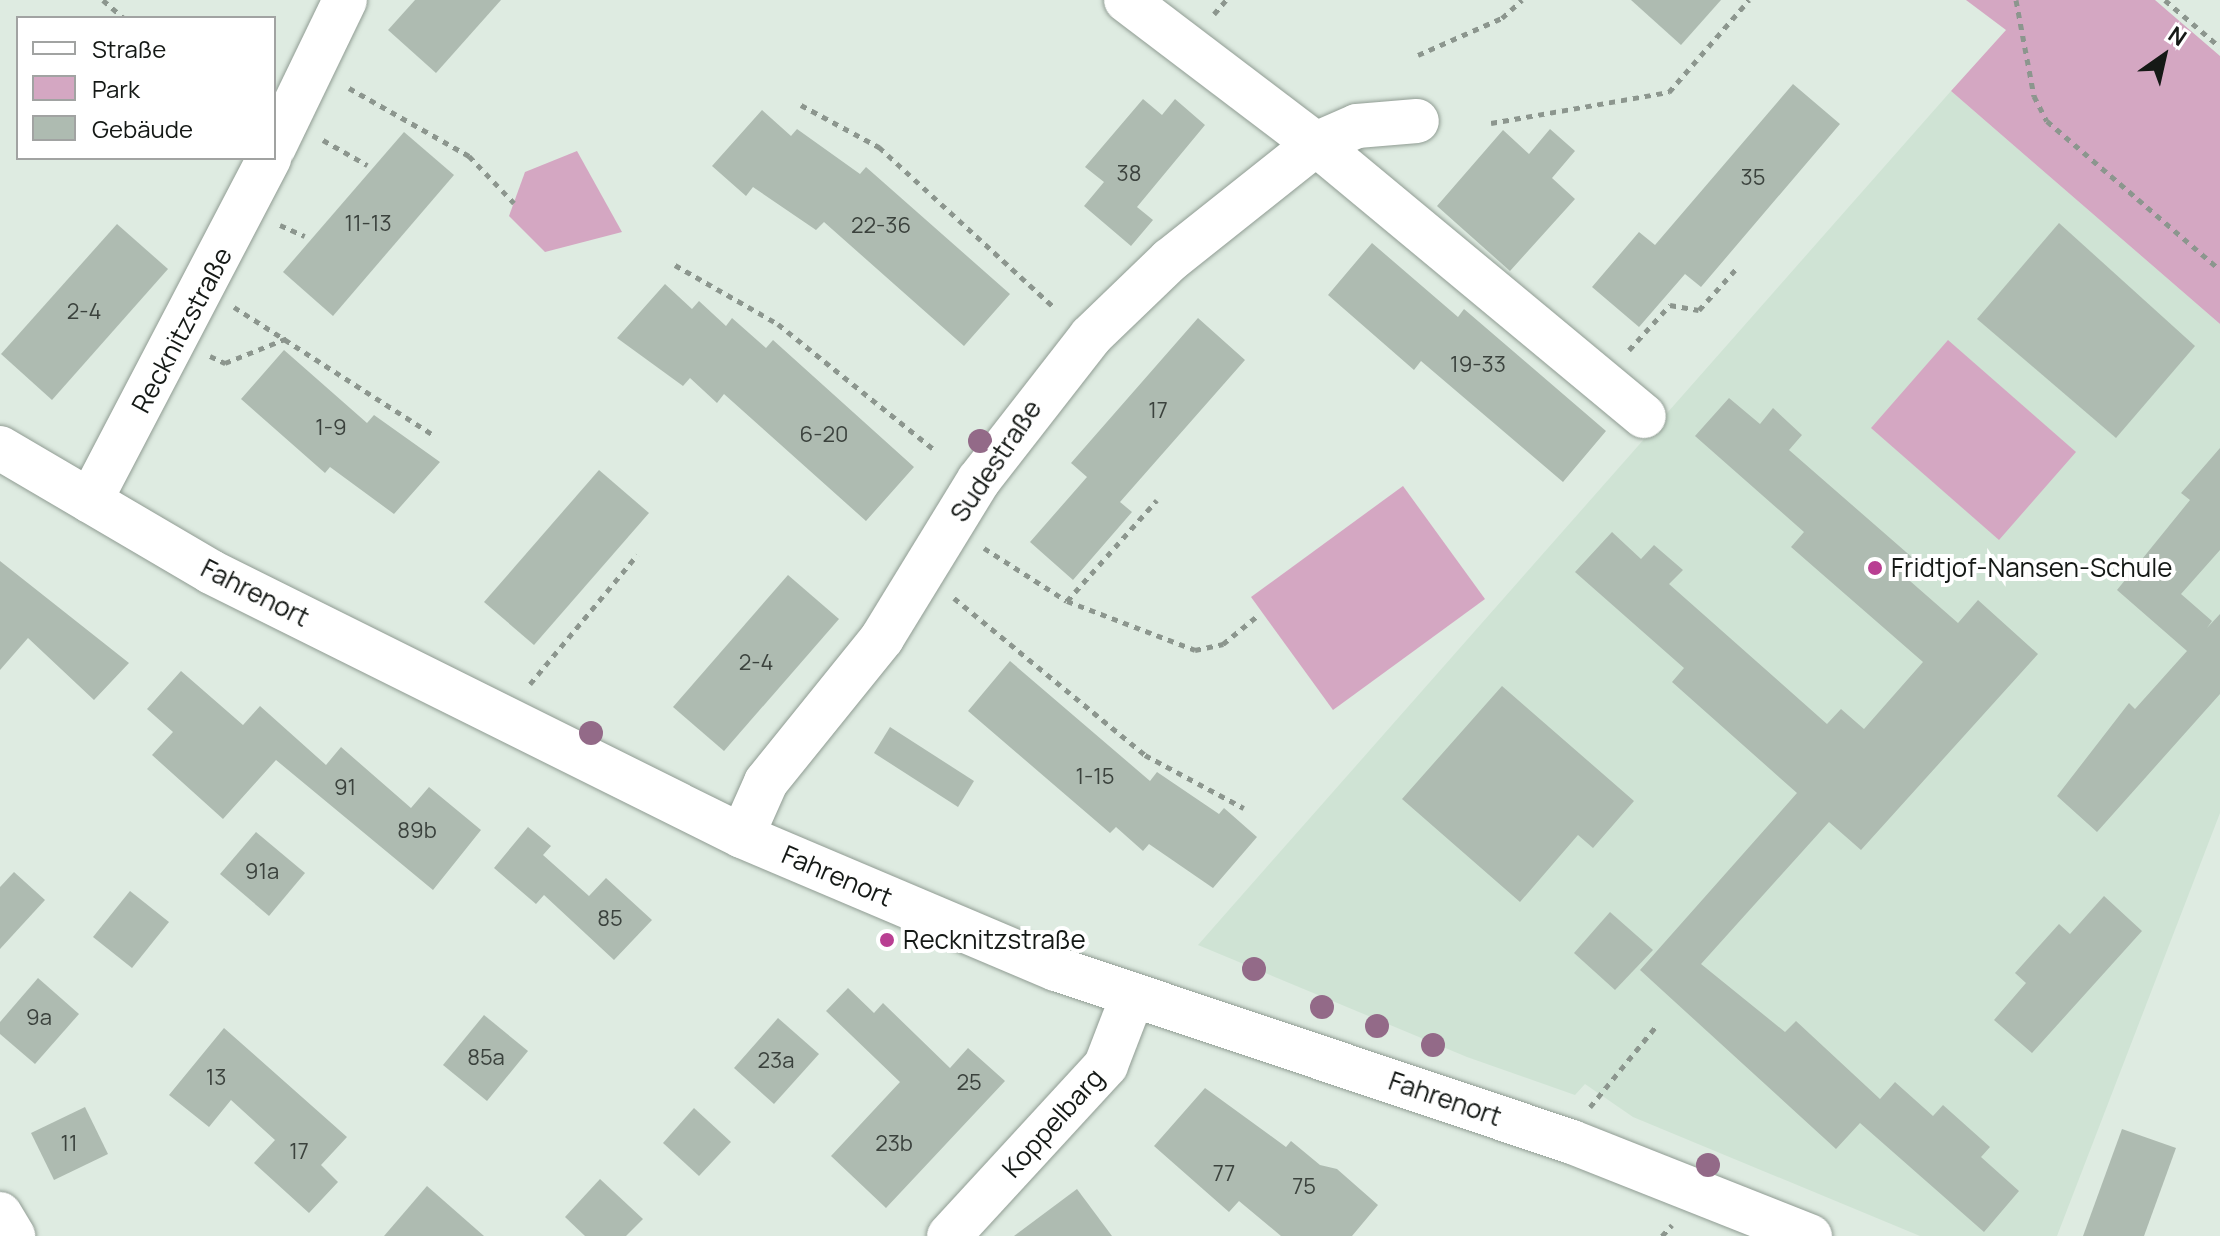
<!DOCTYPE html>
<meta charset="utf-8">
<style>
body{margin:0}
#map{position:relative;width:2220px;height:1236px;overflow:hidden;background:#deebe1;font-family:Manrope,sans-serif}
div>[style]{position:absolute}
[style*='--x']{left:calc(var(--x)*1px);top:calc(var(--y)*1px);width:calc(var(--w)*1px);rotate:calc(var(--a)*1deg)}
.built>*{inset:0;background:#cfe3d4}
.green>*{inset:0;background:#d4a7c2}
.building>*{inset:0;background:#aebbb1}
.path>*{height:5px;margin-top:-2.5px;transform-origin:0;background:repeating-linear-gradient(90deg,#8c968e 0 6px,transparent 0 12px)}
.roads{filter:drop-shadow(0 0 2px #909c93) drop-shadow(0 0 2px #909c93)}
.street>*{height:44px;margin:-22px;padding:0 22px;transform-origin:22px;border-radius:22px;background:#fff}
.secondary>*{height:44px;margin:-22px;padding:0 22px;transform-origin:22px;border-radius:22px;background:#fff}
.trees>*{width:24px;height:24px;margin:-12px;border-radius:50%;background:#936a88}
.dots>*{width:22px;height:22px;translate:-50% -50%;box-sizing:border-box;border:4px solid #fff;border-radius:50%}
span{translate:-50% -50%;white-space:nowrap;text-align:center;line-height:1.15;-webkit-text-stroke:8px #fff;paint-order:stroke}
.number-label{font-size:22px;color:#3b423d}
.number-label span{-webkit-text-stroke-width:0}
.street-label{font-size:26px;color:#151916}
.poi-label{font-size:26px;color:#151916}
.left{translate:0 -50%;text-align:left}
.legend{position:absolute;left:16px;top:16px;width:260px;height:144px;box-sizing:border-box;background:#fff;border:2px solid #a1a3a2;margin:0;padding:10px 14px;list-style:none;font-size:24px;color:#151916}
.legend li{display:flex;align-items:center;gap:16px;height:40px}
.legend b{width:40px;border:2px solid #a1a3a2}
.north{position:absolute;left:2124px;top:16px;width:80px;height:80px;-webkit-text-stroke:6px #fff;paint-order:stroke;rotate:34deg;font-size:22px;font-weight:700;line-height:32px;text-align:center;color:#151916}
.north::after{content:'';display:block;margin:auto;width:28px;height:36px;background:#151916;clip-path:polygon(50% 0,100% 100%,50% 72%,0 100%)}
</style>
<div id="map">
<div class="built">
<div style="clip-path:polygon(1951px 91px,2220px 324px,2220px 813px,2057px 1236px,1920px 1236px,1633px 1117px,1585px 1084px,1575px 1095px,1467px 1057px,1198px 945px)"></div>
</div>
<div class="green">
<div style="clip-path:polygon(1966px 0,2155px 0,2220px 56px,2220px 324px,1951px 91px,2006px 30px)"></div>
<div style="clip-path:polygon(577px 151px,622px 232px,545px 252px,509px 216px,525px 172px)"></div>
<div style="clip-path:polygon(1948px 340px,2076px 452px,1999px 540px,1871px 428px)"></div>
<div style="clip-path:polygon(1403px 486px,1485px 599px,1333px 710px,1251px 597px)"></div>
</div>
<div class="building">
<div style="clip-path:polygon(415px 0,501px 0,436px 73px,388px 30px)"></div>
<div style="clip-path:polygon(1631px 0,1721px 0,1681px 45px)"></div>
<div style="clip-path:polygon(1793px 84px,1840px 124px,1701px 287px,1685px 274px,1639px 327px,1592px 287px,1639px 232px,1655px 245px)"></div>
<div style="clip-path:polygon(1143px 99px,1162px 115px,1175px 99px,1205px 125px,1137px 207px,1153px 220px,1131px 246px,1084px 206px,1104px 182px,1085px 167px)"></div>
<div style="clip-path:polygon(762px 110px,791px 136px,797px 129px,860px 174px,866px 167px,1010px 294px,964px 346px,824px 222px,816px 230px,753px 187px,746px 196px,712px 166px)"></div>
<div style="clip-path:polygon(1550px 129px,1575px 151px,1552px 178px,1575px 199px,1510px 271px,1437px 206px,1503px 130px,1529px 154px)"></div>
<div style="clip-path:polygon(404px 132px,454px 175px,333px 316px,283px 272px)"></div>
<div style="clip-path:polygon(2059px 223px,2195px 346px,2116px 438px,1977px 319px)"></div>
<div style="clip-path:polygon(117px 224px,168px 269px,52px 400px,1px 354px)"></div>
<div style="clip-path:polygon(1372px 243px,1458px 317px,1464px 309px,1606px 431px,1563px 482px,1421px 361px,1414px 370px,1328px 295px)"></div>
<div style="clip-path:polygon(665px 284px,692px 309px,699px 301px,726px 326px,732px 318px,766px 348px,773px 340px,914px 467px,866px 521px,724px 394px,717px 403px,690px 378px,683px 386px,617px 338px)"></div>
<div style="clip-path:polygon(1198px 318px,1245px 360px,1120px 502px,1132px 512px,1073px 580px,1030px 542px,1087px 477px,1071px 463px)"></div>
<div style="clip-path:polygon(284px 350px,367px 423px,374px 415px,440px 462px,394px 514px,330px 467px,325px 473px,241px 399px)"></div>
<div style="clip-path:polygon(1729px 398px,1760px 424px,1773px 408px,1802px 435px,1789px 450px,1914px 559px,1902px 574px,1958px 623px,1978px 600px,2038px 654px,1861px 850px,1829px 822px,1701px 964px,1785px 1032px,1796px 1021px,1880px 1099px,1895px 1082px,1933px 1116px,1943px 1105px,1990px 1147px,1981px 1157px,2019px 1191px,1984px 1232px,1860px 1123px,1836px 1149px,1640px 970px,1797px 793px,1672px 682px,1684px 668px,1575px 572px,1612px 532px,1641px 559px,1654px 545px,1683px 570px,1669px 584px,1827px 724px,1841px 709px,1864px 729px,1923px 662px,1791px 547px,1804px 532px,1695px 436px)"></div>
<div style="clip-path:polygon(2220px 448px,2220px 550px,2181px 594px,2212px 621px,2207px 628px,2220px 614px,2220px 694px,2097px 832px,2057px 796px,2129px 703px,2135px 709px,2187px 651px,2117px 590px,2190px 500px,2181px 493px)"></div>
<div style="clip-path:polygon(599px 470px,649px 513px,534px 645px,484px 602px)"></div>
<div style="clip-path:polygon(0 561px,129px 663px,94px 700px,28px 638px,0 670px)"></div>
<div style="clip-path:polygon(788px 575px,839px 619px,724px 751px,673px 707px)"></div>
<div style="clip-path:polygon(1010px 661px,1150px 781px,1157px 772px,1219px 814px,1224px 808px,1257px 837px,1213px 888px,1149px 844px,1143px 851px,1116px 827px,1110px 833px,968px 711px)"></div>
<div style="clip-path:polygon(181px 671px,243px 725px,260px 706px,326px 765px,341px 747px,411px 808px,429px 787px,481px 830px,433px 890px,276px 760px,223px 819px,152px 755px,173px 732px,147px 709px)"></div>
<div style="clip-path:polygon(1502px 686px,1634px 801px,1593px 848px,1578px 835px,1520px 902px,1402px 799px)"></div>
<div style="clip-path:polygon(890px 727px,974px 781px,958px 807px,874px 753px)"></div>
<div style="clip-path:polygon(528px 827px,551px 846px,543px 855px,589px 896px,606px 878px,652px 920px,614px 960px,544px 895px,536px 904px,494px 868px)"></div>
<div style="clip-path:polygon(256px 832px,305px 873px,269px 916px,220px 874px)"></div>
<div style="clip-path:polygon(14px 872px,45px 900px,0 949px,0 887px)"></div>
<div style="clip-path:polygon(130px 891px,169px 922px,132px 968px,93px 937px)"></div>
<div style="clip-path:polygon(2104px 896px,2142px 931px,2032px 1053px,1994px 1020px,2026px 983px,2015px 973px,2059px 924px,2070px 934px)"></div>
<div style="clip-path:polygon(1610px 912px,1653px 950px,1615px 990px,1574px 953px)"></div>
<div style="clip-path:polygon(38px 978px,79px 1014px,35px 1064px,0 1034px,0 1022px)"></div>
<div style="clip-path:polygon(848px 988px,874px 1013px,883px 1003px,950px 1068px,968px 1048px,1005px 1081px,886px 1208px,831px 1156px,900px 1082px,826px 1011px)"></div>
<div style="clip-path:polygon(484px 1015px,528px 1051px,487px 1101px,443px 1065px)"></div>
<div style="clip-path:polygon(778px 1018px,819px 1054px,774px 1104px,734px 1068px)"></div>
<div style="clip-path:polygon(224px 1028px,347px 1137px,321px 1165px,338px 1182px,309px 1213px,254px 1163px,275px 1140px,231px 1100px,209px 1127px,169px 1095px)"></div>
<div style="clip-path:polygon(1205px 1088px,1286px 1147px,1291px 1141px,1320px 1165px,1337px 1169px,1378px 1205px,1352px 1236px,1281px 1236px,1239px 1201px,1229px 1212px,1154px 1146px)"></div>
<div style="clip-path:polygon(85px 1107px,108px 1154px,54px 1180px,31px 1133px)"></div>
<div style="clip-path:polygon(694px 1108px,731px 1142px,699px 1176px,663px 1143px)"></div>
<div style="clip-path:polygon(2122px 1129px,2176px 1148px,2144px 1236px,2083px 1236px)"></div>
<div style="clip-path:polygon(600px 1179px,643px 1219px,626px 1236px,585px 1236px,565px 1217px)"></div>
<div style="clip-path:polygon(427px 1186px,484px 1236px,384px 1236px)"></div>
<div style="clip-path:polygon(1077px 1189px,1112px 1236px,1014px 1236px)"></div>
</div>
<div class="path">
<div style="--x:103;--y:0;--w:28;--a:41"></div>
<div style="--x:2016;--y:0;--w:98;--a:79.4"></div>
<div style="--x:2034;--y:96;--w:28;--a:63"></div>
<div style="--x:2047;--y:121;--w:228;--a:40.7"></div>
<div style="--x:2165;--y:0;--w:72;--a:40.5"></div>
<div style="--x:1214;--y:14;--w:18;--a:-49"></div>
<div style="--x:1418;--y:55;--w:92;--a:-23.8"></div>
<div style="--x:1502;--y:18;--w:27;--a:-42"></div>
<div style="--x:349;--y:88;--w:138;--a:29.5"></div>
<div style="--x:469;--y:156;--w:65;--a:46.2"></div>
<div style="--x:801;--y:105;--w:89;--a:28.3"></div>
<div style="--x:879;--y:147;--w:239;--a:42.5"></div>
<div style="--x:1491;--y:123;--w:181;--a:-9.9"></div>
<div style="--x:1669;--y:92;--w:122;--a:-49"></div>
<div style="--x:323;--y:140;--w:51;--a:29.6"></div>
<div style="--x:280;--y:225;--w:27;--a:24"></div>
<div style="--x:675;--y:265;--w:119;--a:29.8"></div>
<div style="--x:778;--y:324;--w:203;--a:38.8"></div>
<div style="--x:234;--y:307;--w:239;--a:32.7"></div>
<div style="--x:1629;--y:350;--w:61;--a:-47.7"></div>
<div style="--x:1670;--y:305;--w:29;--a:10"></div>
<div style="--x:1699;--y:310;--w:55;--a:-47.9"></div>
<div style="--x:210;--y:356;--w:17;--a:25"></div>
<div style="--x:225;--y:363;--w:70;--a:-21.8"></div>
<div style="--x:984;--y:548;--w:98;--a:32.6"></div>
<div style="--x:1067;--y:601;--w:137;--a:20.9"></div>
<div style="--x:1195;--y:650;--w:29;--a:-12"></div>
<div style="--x:1223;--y:644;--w:43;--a:-39.3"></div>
<div style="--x:954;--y:598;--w:247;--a:39.4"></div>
<div style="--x:1145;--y:755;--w:112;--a:28.2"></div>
<div style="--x:1067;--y:601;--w:135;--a:-48.3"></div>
<div style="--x:530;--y:684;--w:168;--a:-50.3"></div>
<div style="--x:1590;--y:1107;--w:107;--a:-50.7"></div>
<div style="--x:1662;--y:1236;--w:15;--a:-48"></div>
</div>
<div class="roads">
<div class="street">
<div style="--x:1126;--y:0;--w:238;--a:37.2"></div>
<div style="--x:1316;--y:144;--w:426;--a:39.7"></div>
<div style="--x:274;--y:147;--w:163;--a:-64.2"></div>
<div style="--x:90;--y:501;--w:387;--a:-62.4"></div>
<div style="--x:742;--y:836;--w:59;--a:-66"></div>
<div style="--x:766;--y:782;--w:185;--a:-51.1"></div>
<div style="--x:882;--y:638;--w:185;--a:-58.5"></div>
<div style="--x:979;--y:480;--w:182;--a:-52.1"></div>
<div style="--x:1091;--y:336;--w:110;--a:-43.9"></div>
<div style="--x:1170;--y:260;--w:186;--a:-38.5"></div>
<div style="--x:1316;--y:144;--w:45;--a:-23.7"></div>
<div style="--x:1357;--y:126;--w:60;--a:-4.8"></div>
<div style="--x:0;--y:1214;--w:26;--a:59"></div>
<div style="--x:949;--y:1236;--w:232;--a:-47.4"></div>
<div style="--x:1106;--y:1065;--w:75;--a:-68.9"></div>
</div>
<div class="secondary">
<div style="--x:0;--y:448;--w:245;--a:30.4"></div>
<div style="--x:211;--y:572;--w:593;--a:26.44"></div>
<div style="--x:742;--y:836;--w:341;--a:23"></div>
<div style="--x:1056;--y:969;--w:544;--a:18.53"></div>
<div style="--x:1572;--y:1142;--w:256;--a:21.6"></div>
</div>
</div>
<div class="trees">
<div style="left:980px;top:441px"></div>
<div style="left:591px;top:733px"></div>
<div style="left:1254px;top:969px"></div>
<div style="left:1322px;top:1007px"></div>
<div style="left:1377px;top:1026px"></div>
<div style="left:1433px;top:1045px"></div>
<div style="left:1708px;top:1165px"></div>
</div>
<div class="dots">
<div style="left:1875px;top:568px;background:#b93f92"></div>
<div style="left:887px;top:940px;background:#b93f92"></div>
</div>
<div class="number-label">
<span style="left:1129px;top:174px">38</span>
<span style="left:1753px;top:178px">35</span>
<span style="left:368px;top:224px">11-13</span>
<span style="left:881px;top:226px">22-36</span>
<span style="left:84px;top:312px">2-4</span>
<span style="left:1478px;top:365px">19-33</span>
<span style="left:1158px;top:411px">17</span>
<span style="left:331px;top:428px">1-9</span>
<span style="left:824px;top:435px">6-20</span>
<span style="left:756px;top:663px">2-4</span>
<span style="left:1095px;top:777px">1-15</span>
<span style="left:345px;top:788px">91</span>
<span style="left:417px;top:831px">89b</span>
<span style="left:262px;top:872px">91a</span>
<span style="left:610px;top:919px">85</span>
<span style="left:39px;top:1018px">9a</span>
<span style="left:486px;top:1058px">85a</span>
<span style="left:776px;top:1061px">23a</span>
<span style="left:216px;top:1078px">13</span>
<span style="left:969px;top:1083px">25</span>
<span style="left:69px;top:1144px">11</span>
<span style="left:894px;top:1144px">23b</span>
<span style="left:299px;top:1152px">17</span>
<span style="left:1224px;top:1174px">77</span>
<span style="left:1304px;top:1187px">75</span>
</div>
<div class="street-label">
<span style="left:182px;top:330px;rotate:-62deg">Recknitzstraße</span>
<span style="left:996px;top:461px;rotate:-56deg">Sudestraße</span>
<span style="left:255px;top:593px;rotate:27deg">Fahrenort</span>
<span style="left:837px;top:876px;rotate:23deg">Fahrenort</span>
<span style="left:1445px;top:1099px;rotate:19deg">Fahrenort</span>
<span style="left:1053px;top:1123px;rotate:-48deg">Koppelbarg</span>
</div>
<div class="poi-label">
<span class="left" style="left:1891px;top:568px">Fridtjof-Nansen-Schule</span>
<span class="left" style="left:903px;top:940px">Recknitzstraße</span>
</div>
<ul class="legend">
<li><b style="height:10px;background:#fff"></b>Straße</li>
<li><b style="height:22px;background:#d4a7c2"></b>Park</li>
<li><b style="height:22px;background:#aebbb1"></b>Gebäude</li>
</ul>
<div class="north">N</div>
</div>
